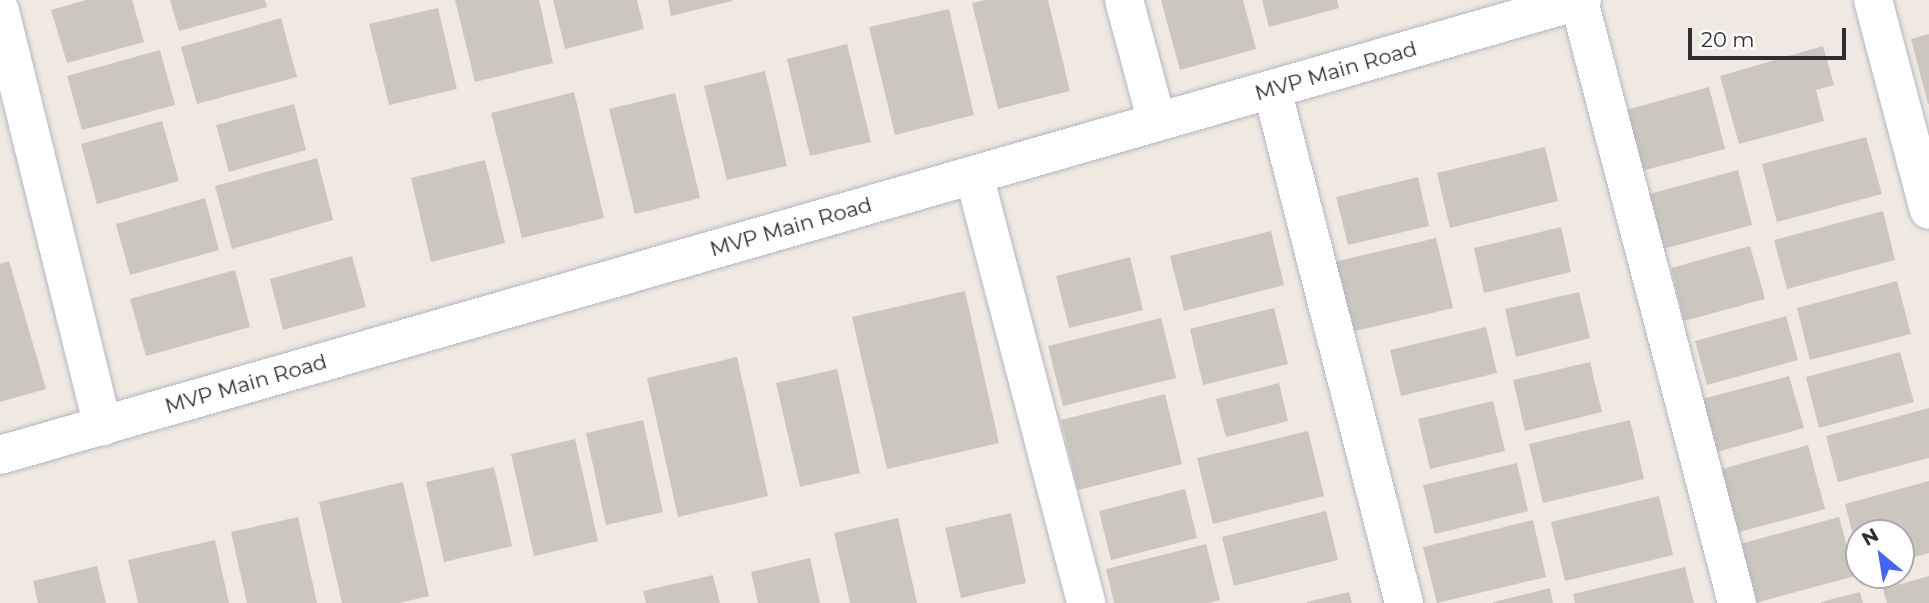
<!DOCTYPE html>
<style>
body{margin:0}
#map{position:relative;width:1929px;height:603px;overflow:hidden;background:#efe9e1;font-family:Montserrat,sans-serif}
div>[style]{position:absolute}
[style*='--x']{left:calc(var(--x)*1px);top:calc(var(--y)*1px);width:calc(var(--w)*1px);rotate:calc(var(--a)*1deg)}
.building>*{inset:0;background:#cbc7bf}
.roads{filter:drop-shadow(0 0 2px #b4b7c1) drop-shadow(0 0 2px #b4b7c1)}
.street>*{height:38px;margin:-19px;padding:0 19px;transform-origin:19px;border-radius:19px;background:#fff}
.secondary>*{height:38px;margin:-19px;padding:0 19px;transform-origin:19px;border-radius:19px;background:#fff}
span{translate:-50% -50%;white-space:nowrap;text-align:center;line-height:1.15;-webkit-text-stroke:5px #fff;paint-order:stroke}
.street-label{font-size:21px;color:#2e2e2e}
.north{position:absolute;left:1845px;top:519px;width:70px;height:70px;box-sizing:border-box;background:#fff;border:2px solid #ababab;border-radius:50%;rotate:330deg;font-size:19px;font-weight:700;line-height:28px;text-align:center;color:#2e2e2e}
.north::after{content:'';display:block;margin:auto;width:24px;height:32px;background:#4264fb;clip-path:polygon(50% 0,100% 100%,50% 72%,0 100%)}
.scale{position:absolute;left:1688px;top:28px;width:158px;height:32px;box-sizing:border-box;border:4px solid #2e2e2e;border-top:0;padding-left:9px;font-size:21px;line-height:24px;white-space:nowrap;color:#2e2e2e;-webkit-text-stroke:5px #fff;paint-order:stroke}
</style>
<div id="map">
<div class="building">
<div style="clip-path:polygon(86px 0,132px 0,144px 42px,67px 63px,51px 10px)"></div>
<div style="clip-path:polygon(170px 0,265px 0,267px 7px,179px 31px)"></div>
<div style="clip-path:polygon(455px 0,539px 0,553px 63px,475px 82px)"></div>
<div style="clip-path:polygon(553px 0,637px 0,644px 29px,565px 49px)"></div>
<div style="clip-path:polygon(668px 0,732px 0,732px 1px,671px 16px)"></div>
<div style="clip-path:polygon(985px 0,1048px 0,1070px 91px,998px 109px,972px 3px)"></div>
<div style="clip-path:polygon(1161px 0,1243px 0,1256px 49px,1180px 70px)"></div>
<div style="clip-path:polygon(1262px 0,1337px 0,1339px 8px,1269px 27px)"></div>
<div style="clip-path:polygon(438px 8px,457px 89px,389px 105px,369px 24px)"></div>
<div style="clip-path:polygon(949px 9px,974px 115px,895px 135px,869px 27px)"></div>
<div style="clip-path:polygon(281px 18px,297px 77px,197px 104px,181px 47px)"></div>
<div style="clip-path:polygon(1929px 34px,1929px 104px,1928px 104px,1911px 39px)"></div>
<div style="clip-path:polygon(847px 44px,871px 142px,810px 156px,787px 59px)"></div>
<div style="clip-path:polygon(1823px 46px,1834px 85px,1816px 90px,1824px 121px,1739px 144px,1720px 76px)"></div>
<div style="clip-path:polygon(160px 50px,175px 105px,82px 130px,67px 76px)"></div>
<div style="clip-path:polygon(765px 71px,787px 166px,727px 180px,704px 86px)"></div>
<div style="clip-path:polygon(1709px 87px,1725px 149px,1634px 173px,1619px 112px)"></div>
<div style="clip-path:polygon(574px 92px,604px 218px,522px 238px,491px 113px)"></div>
<div style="clip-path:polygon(675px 93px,700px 198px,635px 214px,609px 109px)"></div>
<div style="clip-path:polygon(294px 104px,306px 150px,229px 172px,216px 125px)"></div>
<div style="clip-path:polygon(162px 121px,179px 181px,97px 204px,81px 144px)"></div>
<div style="clip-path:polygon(1866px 137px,1882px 194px,1777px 222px,1762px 164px)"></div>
<div style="clip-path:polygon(1545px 147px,1558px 201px,1450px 228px,1437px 173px)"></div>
<div style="clip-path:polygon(317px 158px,333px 220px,232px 249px,215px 186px)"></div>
<div style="clip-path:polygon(485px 160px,505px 243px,431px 262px,411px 178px)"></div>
<div style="clip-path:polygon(1738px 170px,1752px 225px,1656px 251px,1642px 196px)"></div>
<div style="clip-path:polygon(1418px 177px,1429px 226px,1348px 245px,1336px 197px)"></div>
<div style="clip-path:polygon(205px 198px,219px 250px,130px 275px,116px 224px)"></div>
<div style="clip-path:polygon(1883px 211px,1895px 260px,1787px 289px,1774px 240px)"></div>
<div style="clip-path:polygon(1561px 227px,1571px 272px,1484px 293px,1474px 248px)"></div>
<div style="clip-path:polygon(1271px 231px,1284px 285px,1184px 311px,1170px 256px)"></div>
<div style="clip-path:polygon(1436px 238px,1453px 308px,1351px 332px,1334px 262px)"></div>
<div style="clip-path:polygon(1750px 246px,1765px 299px,1684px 321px,1671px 268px)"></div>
<div style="clip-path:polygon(352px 256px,366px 307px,283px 330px,270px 279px)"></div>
<div style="clip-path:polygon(1130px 257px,1143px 310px,1069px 328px,1056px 276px)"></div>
<div style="clip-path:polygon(9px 261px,46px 389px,0 402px,0 264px)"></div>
<div style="clip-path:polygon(235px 270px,250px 327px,146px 356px,130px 299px)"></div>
<div style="clip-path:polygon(1897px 281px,1911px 334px,1810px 360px,1797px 308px)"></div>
<div style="clip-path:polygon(965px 291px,999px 443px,887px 469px,852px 317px)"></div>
<div style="clip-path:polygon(1579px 292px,1590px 338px,1516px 357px,1505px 309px)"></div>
<div style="clip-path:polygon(1274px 308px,1288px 364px,1203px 385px,1190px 329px)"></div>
<div style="clip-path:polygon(1786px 316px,1798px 360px,1707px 385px,1695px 341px)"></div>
<div style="clip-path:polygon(1161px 318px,1176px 378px,1063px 406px,1048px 346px)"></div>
<div style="clip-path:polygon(1486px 327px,1497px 373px,1401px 396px,1390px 350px)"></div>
<div style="clip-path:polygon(1900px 352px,1914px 402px,1819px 428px,1806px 377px)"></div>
<div style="clip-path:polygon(737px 357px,768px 496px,678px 517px,647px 378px)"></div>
<div style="clip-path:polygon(1590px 362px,1602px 412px,1525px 431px,1513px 380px)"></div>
<div style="clip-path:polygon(837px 369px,860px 473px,800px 487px,776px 383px)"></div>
<div style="clip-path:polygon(1789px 376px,1804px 428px,1706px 455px,1691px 402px)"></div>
<div style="clip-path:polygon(1279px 383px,1288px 421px,1226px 437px,1216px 399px)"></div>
<div style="clip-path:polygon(1165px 394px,1182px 464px,1078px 490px,1061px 420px)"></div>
<div style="clip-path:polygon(1493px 401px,1505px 451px,1430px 469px,1418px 419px)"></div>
<div style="clip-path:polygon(1929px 408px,1929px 458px,1838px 482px,1826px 436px)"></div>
<div style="clip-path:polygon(643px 420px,663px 512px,606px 525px,586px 433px)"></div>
<div style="clip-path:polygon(1630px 420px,1644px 479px,1543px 503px,1529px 444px)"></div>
<div style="clip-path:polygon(1308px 431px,1324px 496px,1213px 524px,1197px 458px)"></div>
<div style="clip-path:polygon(575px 439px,598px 541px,534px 556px,511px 454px)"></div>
<div style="clip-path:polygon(1808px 445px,1825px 509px,1732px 534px,1715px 471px)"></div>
<div style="clip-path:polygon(1517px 463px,1528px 511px,1435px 534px,1423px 485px)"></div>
<div style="clip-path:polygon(494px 467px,512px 546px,444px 562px,426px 482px)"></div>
<div style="clip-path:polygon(1929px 481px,1929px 553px,1901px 561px,1901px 533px,1859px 533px,1858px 554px,1845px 504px)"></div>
<div style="clip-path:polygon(403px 482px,429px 596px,400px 603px,342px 603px,319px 502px)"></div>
<div style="clip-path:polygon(1185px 489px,1197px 538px,1111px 560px,1099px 511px)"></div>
<div style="clip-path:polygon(1659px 496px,1673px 555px,1565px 581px,1551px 522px)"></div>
<div style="clip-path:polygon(1326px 511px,1338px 560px,1234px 586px,1222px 537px)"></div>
<div style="clip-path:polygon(1011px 513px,1026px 583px,961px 598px,945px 528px)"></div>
<div style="clip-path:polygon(298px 517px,317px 603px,247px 603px,231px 532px)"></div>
<div style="clip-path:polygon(1839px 517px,1855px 576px,1755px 603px,1740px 544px)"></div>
<div style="clip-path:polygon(898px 518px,917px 603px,850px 603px,834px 533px)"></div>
<div style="clip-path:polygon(1533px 520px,1546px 577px,1437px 603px,1423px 547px)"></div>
<div style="clip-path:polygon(215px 540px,229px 603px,138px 603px,128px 560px)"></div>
<div style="clip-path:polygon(1206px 544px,1220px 600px,1209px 603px,1114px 603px,1106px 569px)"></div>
<div style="clip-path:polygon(810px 558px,820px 603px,758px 603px,751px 572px)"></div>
<div style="clip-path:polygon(97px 566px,106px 603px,38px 603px,33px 581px)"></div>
<div style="clip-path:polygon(1685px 567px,1694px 603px,1575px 603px,1573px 594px)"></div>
<div style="clip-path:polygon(713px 575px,720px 603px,646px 603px,643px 591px)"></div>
<div style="clip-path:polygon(1929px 576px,1929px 603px,1887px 603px,1883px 589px)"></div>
<div style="clip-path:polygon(1550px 588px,1553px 603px,1493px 603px,1493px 602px)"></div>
<div style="clip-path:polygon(1349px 592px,1352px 603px,1307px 603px,1307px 602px)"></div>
<div style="clip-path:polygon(1860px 592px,1863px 603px,1821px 603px,1821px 602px)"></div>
</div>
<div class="roads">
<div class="street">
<div style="--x:1124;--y:0;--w:126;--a:74.9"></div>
<div style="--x:1873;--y:0;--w:217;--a:75.1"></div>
<div style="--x:1579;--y:1;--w:622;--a:75.29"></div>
<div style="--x:0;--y:11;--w:428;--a:76.1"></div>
<div style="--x:1272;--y:89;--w:531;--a:75.6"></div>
<div style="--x:974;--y:175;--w:442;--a:75.3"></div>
</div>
<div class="secondary">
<div style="--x:0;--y:455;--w:1646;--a:-16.05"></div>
</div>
</div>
<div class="street-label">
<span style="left:1336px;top:71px;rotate:-16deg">MVP Main Road</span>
<span style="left:791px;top:227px;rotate:-16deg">MVP Main Road</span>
<span style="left:246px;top:384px;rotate:-16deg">MVP Main Road</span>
</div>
<div class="north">N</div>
<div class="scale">20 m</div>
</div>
